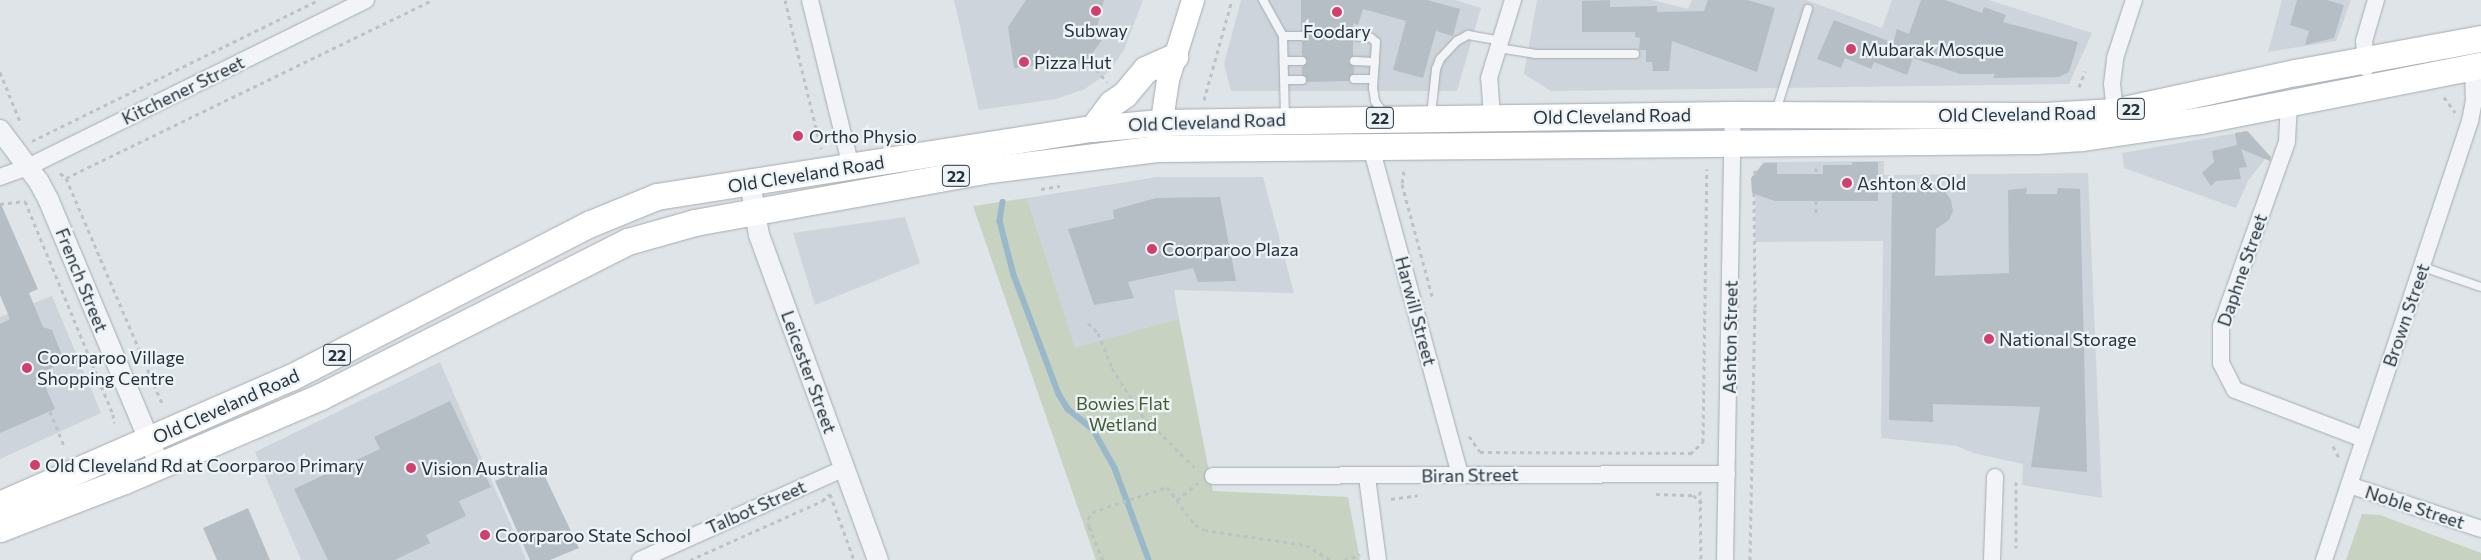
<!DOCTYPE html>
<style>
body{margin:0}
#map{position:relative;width:2481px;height:560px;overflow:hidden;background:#dfe4e8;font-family:Commissioner,sans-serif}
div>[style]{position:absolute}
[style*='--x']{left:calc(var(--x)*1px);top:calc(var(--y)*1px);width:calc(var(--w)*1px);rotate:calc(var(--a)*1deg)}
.built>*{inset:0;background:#cdd4db}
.green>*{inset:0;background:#c7d3c0}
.stream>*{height:5.5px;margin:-2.75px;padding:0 2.75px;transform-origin:2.75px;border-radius:2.75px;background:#99b8ca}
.building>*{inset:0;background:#b6bec5}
.path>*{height:3px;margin-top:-1.5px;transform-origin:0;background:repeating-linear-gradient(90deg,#bdc2c7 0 4px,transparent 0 8px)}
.roads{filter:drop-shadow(0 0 1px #a4acb2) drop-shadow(0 0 1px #a4acb2)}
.service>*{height:8px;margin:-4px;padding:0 4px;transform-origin:4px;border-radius:4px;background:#f2f4f7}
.minor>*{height:16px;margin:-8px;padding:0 8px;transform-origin:8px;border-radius:8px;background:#f2f4f7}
.tertiary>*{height:20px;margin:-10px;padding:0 10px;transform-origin:10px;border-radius:10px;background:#f2f4f7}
.secondary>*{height:22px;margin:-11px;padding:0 11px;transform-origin:11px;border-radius:11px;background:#fff}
.trunk>*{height:26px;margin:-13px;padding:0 13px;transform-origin:13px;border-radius:13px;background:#fff}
.dots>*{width:14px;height:14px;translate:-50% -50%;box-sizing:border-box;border:2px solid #eef3f6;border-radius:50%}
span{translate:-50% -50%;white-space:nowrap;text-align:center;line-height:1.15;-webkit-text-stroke:4.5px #eef3f6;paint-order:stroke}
.shield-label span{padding:1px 4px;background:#eef3f6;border:1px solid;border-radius:4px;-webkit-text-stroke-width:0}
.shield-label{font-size:16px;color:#273440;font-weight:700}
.poi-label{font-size:18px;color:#273440}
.left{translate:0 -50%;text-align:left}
.street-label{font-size:18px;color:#273440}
.park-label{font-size:18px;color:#425c34}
</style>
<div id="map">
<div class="built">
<div style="clip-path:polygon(954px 0,1143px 0,1124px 50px,1110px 71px,1085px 89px,1056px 99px,979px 110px)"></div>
<div style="clip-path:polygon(1241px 0,1455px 0,1481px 8px,1457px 91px,1231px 91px,1224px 64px)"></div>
<div style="clip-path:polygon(1537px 0,1652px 0,1688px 9px,1692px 0,1806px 0,1882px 28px,1892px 0,1989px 0,2092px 33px,2069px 84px,1551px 91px,1524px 74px)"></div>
<div style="clip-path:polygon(2282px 0,2351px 0,2336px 41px,2268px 52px)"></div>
<div style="clip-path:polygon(2248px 131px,2266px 152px,2265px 159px,2248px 181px,2236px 208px,2124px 168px,2122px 153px)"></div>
<div style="clip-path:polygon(1884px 161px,1884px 175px,2088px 173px,2102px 498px,2022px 485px,2023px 464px,1973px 453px,1957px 446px,1881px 438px,1883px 241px,1755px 242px,1756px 172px,1763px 162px)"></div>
<div style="clip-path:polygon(1157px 177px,1263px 177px,1294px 293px,1174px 290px,1179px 319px,1075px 349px,1027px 198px)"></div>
<div style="clip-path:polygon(905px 217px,920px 263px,815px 305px,793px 233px)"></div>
<div style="clip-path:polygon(52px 296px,101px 413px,0 459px,0 317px)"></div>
<div style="clip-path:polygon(440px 362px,526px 560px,301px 560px,255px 452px)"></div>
</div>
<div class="green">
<div style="clip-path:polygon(1027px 198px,1075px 348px,1179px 319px,1213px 491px,1348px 497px,1360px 560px,1096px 560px,973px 206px)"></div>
<div style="clip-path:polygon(2362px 514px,2380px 515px,2481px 553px,2481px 560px,2346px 560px)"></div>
</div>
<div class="stream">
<div style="--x:1003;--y:202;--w:19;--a:99"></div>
<div style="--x:1000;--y:221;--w:56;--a:75.5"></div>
<div style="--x:1014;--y:275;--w:127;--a:69.3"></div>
<div style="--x:1059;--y:394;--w:17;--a:59"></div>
<div style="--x:1068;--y:409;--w:32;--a:39"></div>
<div style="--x:1093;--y:429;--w:45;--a:60.6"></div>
<div style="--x:1115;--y:468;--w:98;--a:69.7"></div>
</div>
<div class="building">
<div style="clip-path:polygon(1026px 0,1104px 0,1094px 39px,1102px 40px,1089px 58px,1073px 67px,1070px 61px,1014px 68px,1008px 27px)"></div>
<div style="clip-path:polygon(1301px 0,1427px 0,1460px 9px,1453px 36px,1436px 31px,1423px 78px,1393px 70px,1406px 21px,1363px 9px,1358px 25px,1353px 23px,1353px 30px,1348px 35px,1353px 42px,1353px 56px,1348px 61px,1354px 67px,1354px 73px,1349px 81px,1307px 82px,1302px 74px,1302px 67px,1308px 61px,1302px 55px,1302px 42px,1308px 36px,1301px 30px)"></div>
<div style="clip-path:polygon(1610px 0,1610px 7px,1657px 6px,1657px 12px,1704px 11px,1708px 0,1747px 0,1775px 8px,1757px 72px,1672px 41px,1669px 71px,1653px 71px,1652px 62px,1646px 62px,1646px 50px,1639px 50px,1640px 38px,1635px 37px,1635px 32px,1582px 32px,1582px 1px)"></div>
<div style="clip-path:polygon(1921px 0,1945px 0,1982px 13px,1984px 7px,2006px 15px,2003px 22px,2078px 42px,2069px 72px,2059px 77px,1993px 78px,1995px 74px,1960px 74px,1913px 58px,1907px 75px,1874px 62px,1871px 69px,1845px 58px,1841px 68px,1817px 59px,1834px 20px,1893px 43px,1897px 29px,1909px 34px)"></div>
<div style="clip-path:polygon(2297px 0,2327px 0,2344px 5px,2334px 38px,2305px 45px,2309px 31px,2290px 25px)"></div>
<div style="clip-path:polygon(2247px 131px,2271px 157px,2270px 161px,2241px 149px,2247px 167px,2239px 168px,2241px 179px,2216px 181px,2211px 186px,2202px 173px,2214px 162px,2212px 151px,2237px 145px,2235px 133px)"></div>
<div style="clip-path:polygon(1852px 162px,1878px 162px,1878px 201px,1775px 201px,1752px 193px,1751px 178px,1764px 163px,1777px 163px,1777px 174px,1823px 174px,1823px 165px,1852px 165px)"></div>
<div style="clip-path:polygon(1933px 187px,1944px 190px,1951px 200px,1953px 211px,1949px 220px,1936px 229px,1935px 276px,2009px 273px,2008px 190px,2027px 188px,2026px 194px,2057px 194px,2058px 188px,2080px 189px,2087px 472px,2031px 467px,2040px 407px,1933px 404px,1933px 422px,1889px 420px,1892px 189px)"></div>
<div style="clip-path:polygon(1220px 197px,1236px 281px,1198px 282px,1193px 268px,1128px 282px,1134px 298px,1094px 305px,1068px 229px,1114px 219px,1113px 210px,1156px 198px)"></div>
<div style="clip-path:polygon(0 202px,38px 289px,29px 293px,43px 327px,52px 330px,62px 355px,59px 364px,40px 374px,55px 409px,0 433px,0 324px,10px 319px,0 295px)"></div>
<div style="clip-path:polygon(450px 401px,491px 487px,459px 501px,466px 516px,426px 535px,430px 543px,395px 560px,328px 560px,294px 489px,380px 449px,374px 437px)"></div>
<div style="clip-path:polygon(538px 462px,579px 548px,550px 560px,530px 560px,495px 481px)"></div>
<div style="clip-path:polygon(248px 508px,270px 560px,217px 560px,203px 528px)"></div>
</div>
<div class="path">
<div style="--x:785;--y:0;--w:153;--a:76.4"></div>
<div style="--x:1091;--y:63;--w:25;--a:50"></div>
<div style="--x:0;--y:72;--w:56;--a:68"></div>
<div style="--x:2079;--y:87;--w:17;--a:-69"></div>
<div style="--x:2444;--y:97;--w:19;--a:54"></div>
<div style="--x:1204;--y:100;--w:104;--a:-74.4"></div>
<div style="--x:32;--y:141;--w:320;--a:-26.2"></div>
<div style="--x:1816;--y:168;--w:6;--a:90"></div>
<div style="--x:1404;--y:171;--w:13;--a:99"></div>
<div style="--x:1402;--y:184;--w:120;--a:75"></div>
<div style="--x:60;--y:173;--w:8;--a:40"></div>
<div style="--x:66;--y:178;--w:245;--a:66.9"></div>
<div style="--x:1754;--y:174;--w:8;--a:-67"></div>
<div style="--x:66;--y:178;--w:407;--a:-25.9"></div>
<div style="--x:1041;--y:189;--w:19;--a:-9"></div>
<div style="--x:25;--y:201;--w:230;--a:67.6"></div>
<div style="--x:113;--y:414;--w:9;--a:84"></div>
<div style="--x:1816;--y:201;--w:12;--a:90"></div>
<div style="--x:0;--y:204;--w:25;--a:-7"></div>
<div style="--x:1088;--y:323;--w:14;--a:45"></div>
<div style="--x:1098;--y:333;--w:38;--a:68"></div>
<div style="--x:1112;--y:368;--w:54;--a:57.8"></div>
<div style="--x:1141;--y:414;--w:81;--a:45"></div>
<div style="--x:50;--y:411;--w:37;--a:68"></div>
<div style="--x:1469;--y:436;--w:19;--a:55"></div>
<div style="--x:1480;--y:452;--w:210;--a:0.3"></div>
<div style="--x:2333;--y:446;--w:13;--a:63"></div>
<div style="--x:1690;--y:454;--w:18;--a:-43"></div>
<div style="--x:1703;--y:442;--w:273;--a:-89.2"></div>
<div style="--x:2016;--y:482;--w:66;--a:90"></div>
<div style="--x:1700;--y:491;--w:69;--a:89.2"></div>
<div style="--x:1656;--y:494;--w:37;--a:2"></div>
<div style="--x:1693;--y:495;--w:12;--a:42"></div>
<div style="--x:1391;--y:499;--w:27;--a:-8"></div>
<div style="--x:1177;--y:500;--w:27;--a:-39"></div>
<div style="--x:690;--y:560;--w:145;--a:-24.1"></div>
<div style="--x:822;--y:501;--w:11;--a:-41"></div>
<div style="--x:830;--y:494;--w:70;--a:70"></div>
<div style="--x:1103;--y:560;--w:36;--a:-113"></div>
<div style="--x:1089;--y:527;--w:8;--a:-97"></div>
<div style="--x:1088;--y:519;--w:8;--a:-60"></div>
<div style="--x:1092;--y:512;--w:79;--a:-18.4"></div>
<div style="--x:1167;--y:487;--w:47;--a:53.6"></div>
<div style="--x:1195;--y:525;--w:10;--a:29"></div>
<div style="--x:1204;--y:530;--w:103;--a:8.4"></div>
<div style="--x:1306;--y:545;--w:29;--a:31"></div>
<div style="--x:1344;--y:560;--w:17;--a:-17"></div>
<div style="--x:1750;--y:560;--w:252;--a:-88.9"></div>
<div style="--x:1755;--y:308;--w:115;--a:-90.5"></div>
</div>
<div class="roads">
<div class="service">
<div style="--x:1263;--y:0;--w:41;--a:60.9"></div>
<div style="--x:1283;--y:36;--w:81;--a:88.6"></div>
<div style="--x:1283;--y:36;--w:19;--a:0"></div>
<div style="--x:1353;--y:36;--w:18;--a:6"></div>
<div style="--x:1371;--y:38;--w:6;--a:39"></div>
<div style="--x:1376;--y:42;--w:46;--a:93.7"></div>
<div style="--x:1373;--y:88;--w:13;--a:81"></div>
<div style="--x:1375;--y:101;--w:17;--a:57"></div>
<div style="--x:1498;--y:48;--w:37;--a:9"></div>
<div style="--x:1535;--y:54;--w:100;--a:0"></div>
<div style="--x:1285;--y:61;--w:17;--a:0"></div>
<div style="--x:1354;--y:61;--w:21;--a:3"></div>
<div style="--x:1354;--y:79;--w:19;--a:0"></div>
<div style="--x:1286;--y:80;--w:16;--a:0"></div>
<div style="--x:1776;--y:111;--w:107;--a:-72.6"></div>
<div style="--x:1431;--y:115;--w:46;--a:-83.8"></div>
<div style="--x:1436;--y:69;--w:11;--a:-68"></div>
<div style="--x:1440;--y:59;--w:25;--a:-47"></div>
<div style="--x:1457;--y:41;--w:13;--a:-29"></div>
<div style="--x:1468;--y:35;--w:34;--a:10"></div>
<div style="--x:2423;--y:267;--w:61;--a:19"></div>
</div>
<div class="minor">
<div style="--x:810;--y:0;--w:172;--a:76.2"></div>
<div style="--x:2366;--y:68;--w:27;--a:-94"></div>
<div style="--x:2364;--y:41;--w:43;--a:-73.7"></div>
<div style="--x:2289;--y:103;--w:39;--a:93"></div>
<div style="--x:2287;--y:142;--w:195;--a:109.7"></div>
<div style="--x:2221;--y:326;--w:37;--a:90"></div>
<div style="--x:2221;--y:363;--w:30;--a:63"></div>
<div style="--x:2235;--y:390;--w:137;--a:20.9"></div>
<div style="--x:2115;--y:112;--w:28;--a:-96"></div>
<div style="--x:2112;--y:84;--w:26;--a:-83"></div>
<div style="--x:2115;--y:58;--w:61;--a:-71.9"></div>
<div style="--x:1492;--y:117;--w:39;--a:-94"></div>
<div style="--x:1489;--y:78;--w:82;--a:-72.9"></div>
<div style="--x:1371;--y:147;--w:340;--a:74.8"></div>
<div style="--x:0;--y:177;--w:30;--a:-20"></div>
<div style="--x:28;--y:167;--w:377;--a:-26.3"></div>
<div style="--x:1213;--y:476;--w:514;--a:-0.22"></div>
<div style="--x:1367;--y:477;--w:84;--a:82.5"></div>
<div style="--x:2349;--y:485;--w:139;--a:18.4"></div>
<div style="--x:640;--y:560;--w:225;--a:-24.2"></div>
<div style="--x:1725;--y:560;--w:445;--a:-89"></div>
<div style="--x:1992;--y:560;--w:83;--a:-87.9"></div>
<div style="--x:2324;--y:560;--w:463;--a:-71.6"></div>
<div style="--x:2470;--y:121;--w:20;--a:-79"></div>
<div style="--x:2474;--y:101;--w:34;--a:-92"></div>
</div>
<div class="tertiary">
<div style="--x:0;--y:130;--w:65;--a:53.1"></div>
<div style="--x:39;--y:182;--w:21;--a:62"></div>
<div style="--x:49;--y:201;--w:288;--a:67.3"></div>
<div style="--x:750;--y:182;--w:54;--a:80.4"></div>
<div style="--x:759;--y:235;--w:346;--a:69.9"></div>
</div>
<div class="secondary">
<div style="--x:1159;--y:141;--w:62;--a:-81.6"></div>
<div style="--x:1168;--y:80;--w:84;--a:-72.6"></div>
</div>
<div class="trunk">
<div style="--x:1093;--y:129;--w:31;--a:-53"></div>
<div style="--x:1112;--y:104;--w:16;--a:-35"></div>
<div style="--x:1125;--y:95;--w:33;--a:-50"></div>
<div style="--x:1146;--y:70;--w:32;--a:-24"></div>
<div style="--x:0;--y:505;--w:318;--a:-23.6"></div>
<div style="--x:291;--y:378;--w:337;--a:-27.2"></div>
<div style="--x:591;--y:224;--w:71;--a:-22.2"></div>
<div style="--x:657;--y:197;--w:441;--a:-8.9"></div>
<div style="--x:1093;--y:129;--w:68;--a:-5"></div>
<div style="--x:1161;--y:123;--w:572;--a:-0.8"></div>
<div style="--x:1733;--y:115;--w:313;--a:0.2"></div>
<div style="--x:2046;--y:116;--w:69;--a:-3.3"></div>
<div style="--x:2115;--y:112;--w:185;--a:-12.2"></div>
<div style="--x:2296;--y:73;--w:188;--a:-10.4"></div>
<div style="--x:0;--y:529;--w:134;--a:-21"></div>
<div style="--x:125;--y:481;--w:213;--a:-23.2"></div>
<div style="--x:321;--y:397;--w:344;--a:-26.8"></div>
<div style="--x:628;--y:242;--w:70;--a:-15.8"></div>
<div style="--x:695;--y:223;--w:293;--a:-10.2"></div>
<div style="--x:983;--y:171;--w:176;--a:-7.2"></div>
<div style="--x:1158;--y:149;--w:879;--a:-0.52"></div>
<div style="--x:2037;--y:141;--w:45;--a:-3.8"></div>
<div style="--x:2082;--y:138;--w:119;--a:-8.2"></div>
<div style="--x:2200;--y:121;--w:286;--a:-11.1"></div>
</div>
</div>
<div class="dots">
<div style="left:1096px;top:11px;background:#d1406d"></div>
<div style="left:1337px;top:12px;background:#d1406d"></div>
<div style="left:1851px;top:49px;background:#d1406d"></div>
<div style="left:1024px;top:62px;background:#d1406d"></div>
<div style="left:798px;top:136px;background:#d1406d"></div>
<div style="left:1847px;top:183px;background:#d1406d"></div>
<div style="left:1152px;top:249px;background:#d1406d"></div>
<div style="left:1989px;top:339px;background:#d1406d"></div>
<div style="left:27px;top:368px;background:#d1406d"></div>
<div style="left:35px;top:465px;background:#d1406d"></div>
<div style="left:411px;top:468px;background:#d1406d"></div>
<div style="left:485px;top:535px;background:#d1406d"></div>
</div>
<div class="shield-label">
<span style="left:2131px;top:109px">22</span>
<span style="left:1380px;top:118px">22</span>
<span style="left:956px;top:176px">22</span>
<span style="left:337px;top:355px">22</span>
</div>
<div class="poi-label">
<span style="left:1096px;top:30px">Subway</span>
<span style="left:1337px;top:31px">Foodary</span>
<span class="left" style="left:1861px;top:49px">Mubarak Mosque</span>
<span class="left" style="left:1034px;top:62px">Pizza Hut</span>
<span class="left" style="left:809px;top:136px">Ortho Physio</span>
<span class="left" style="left:1857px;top:183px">Ashton &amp; Old</span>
<span class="left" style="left:1162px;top:249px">Coorparoo Plaza</span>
<span class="left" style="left:1999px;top:339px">National Storage</span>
<span class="left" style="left:37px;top:368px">Coorparoo Village<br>Shopping Centre</span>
<span class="left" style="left:45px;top:465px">Old Cleveland Rd at Coorparoo Primary</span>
<span class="left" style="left:421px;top:468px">Vision Australia</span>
<span class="left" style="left:495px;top:535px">Coorparoo State School</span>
</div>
<div class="street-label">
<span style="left:183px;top:90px;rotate:-26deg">Kitchener Street</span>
<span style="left:2017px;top:114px;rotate:-1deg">Old Cleveland Road</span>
<span style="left:1612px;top:116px;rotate:-1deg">Old Cleveland Road</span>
<span style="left:1207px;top:122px;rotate:-2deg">Old Cleveland Road</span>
<span style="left:806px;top:174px;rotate:-9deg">Old Cleveland Road</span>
<span style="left:2242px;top:270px;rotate:-71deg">Daphne Street</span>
<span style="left:82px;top:280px;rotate:68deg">French Street</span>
<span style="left:1416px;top:311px;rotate:75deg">Harwill Street</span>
<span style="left:2406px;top:315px;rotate:-71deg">Brown Street</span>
<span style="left:1730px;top:337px;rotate:-89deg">Ashton Street</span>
<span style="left:809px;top:372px;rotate:70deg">Leicester Street</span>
<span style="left:226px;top:406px;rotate:-24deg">Old Cleveland Road</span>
<span style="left:1470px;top:475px;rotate:-1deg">Biran Street</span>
<span style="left:756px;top:507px;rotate:-24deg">Talbot Street</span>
<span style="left:2415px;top:507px;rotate:18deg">Noble Street</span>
</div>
<div class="park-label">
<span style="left:1123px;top:414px">Bowies Flat<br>Wetland</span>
</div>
</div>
